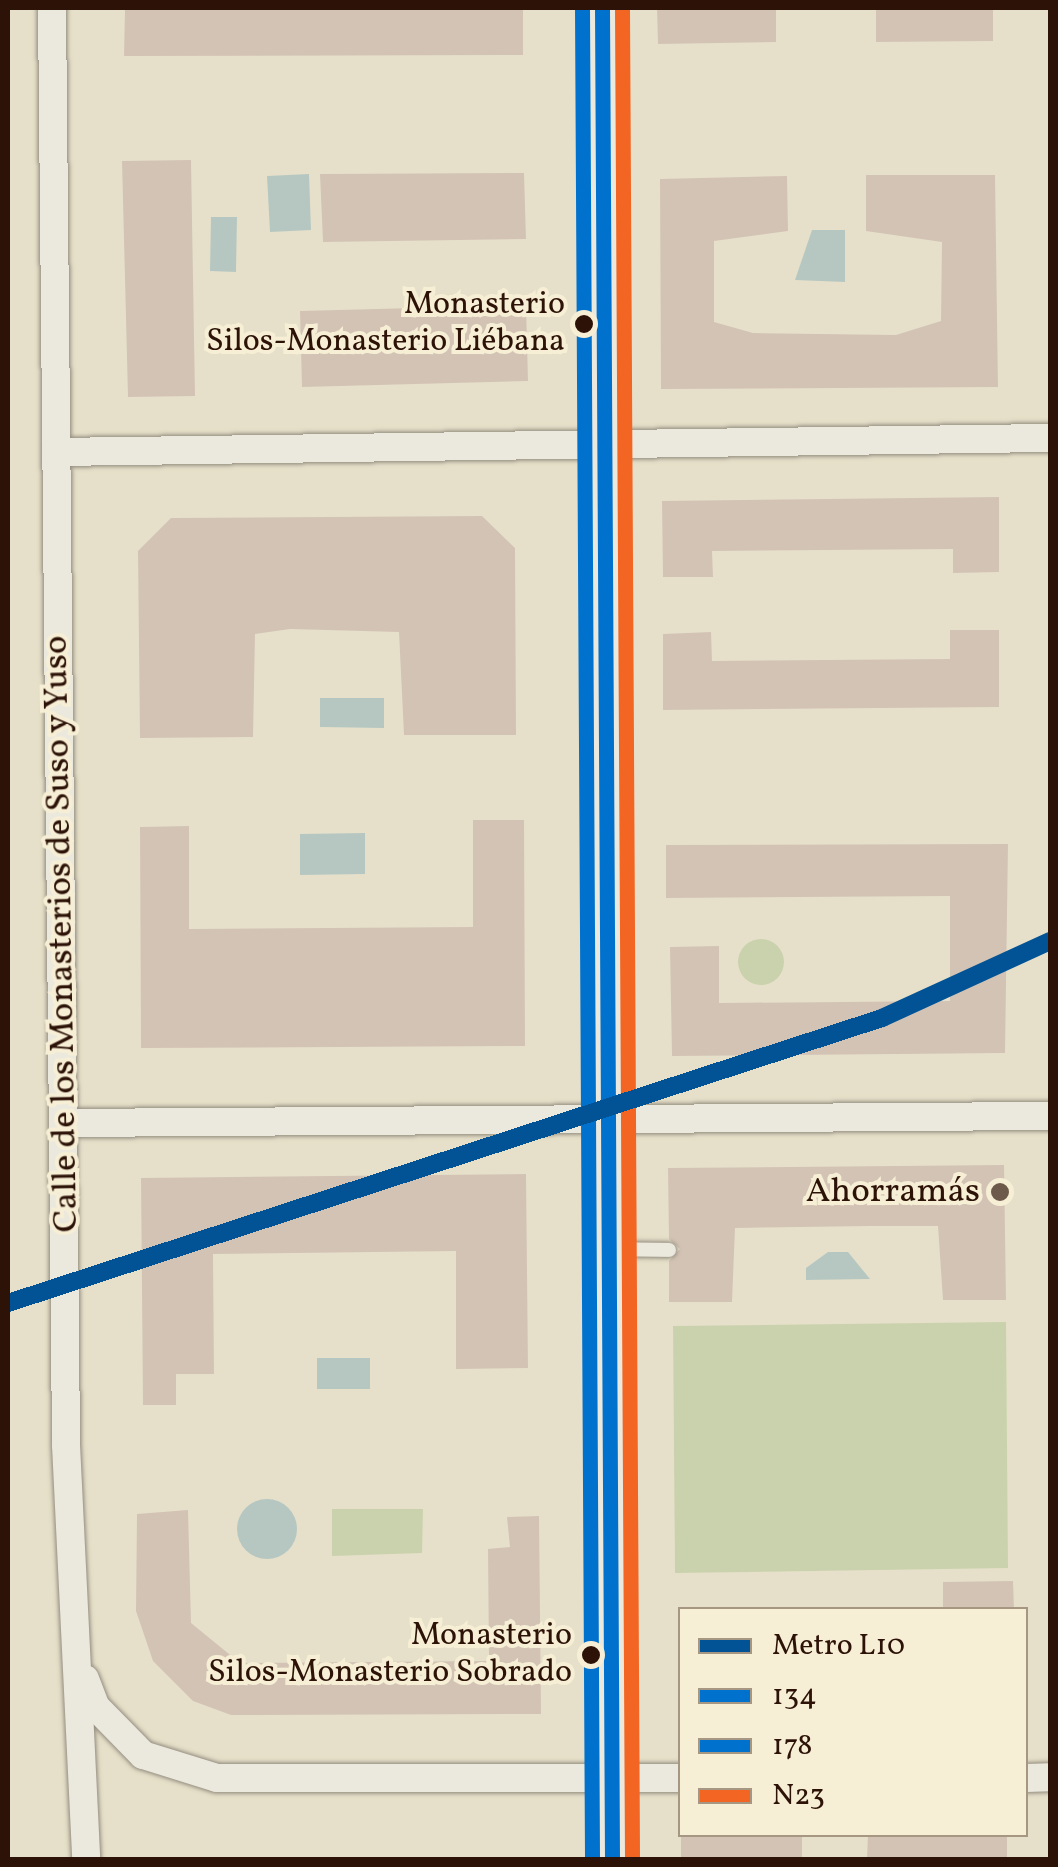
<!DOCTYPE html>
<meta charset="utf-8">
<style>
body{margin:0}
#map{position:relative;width:1058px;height:1867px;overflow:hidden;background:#e6e0ca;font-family:Vollkorn,serif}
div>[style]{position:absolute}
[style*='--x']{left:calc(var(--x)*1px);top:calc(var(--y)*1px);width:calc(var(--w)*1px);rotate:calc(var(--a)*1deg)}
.green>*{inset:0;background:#cad2ad}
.round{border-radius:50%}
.water>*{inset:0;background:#b6c7c2}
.building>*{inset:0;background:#d3c3b5}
.roads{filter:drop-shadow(0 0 2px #948d7f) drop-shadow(0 0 2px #948d7f)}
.service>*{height:14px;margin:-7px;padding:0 7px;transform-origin:7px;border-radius:7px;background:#ebe8dd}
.minor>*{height:28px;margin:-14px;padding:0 14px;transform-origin:14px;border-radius:14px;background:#ebe8dd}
.tertiary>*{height:35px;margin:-17.5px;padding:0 17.5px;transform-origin:17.5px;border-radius:17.5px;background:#ebe8dd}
.bus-1>*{height:15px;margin:-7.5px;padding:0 7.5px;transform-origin:7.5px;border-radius:7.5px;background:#0072ce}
.bus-2>*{height:15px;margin:-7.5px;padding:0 7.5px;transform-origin:7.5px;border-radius:7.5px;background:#0072ce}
.bus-3>*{height:15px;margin:-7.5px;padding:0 7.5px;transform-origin:7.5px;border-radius:7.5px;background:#f26522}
.metro-1>*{height:18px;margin:-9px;padding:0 9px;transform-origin:9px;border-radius:9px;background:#015396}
.dots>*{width:28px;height:28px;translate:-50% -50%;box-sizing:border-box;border:5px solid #f7efd5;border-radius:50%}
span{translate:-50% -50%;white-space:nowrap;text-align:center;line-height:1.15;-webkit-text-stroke:8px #f7efd5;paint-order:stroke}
.bus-label{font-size:32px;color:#2c1207}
.right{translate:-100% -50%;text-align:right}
.street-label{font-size:35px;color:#2c1207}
.poi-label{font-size:35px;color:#2c1207}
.frame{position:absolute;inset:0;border:10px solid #2c1207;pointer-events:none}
.legend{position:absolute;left:678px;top:1607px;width:350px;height:230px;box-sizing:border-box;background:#f7efd5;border:2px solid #a69783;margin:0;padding:12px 18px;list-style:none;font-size:30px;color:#2c1207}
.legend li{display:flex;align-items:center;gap:20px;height:50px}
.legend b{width:50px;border:2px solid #a69783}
</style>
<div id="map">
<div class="green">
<div class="round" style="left:738px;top:939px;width:46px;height:46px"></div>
<div style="clip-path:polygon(1006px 1322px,1008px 1568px,675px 1573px,673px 1326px)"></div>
<div style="clip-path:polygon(332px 1509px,423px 1509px,422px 1553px,332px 1556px)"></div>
</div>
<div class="water">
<div style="clip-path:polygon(309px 174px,311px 230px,270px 232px,267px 176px)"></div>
<div style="clip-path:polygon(211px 217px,237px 217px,236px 272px,210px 271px)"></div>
<div style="clip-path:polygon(812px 230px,845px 230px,845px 282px,795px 280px)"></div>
<div style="clip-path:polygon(320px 698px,384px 698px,384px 728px,320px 727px)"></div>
<div style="clip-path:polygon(365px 833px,365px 874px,300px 875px,300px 834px)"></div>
<div style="clip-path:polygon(828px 1252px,848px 1252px,870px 1279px,806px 1280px,806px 1268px)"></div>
<div style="clip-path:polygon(317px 1358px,370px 1358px,370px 1389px,317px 1389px)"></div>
<div class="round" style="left:237px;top:1499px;width:60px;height:60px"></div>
</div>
<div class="building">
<div style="clip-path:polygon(125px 8px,523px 8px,523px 55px,124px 56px)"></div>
<div style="clip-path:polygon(657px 8px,776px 8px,776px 42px,658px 44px)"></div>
<div style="clip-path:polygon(876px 8px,993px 8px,993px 41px,876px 42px)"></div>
<div style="clip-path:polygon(191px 160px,195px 396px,128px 397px,122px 161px)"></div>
<div style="clip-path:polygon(524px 173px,526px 239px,323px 242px,320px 174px)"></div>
<div style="clip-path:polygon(866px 175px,995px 175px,998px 387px,661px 389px,660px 179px,787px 176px,788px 231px,714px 241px,714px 322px,753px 333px,896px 335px,941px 321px,942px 242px,866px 231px)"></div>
<div style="clip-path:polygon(526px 305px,528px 381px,302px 387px,300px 311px)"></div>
<div style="clip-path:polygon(999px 497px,999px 572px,953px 573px,953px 549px,712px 551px,713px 577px,663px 577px,662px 501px)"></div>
<div style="clip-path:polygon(482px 516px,515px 548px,516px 735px,404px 735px,399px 632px,290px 629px,255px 634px,253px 737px,140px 738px,138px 551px,171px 518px)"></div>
<div style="clip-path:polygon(950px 630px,999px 630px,999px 707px,663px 710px,663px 634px,711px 632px,712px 661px,950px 659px)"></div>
<div style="clip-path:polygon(473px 820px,524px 820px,525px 1046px,141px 1048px,140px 827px,189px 826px,189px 929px,473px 927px)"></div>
<div style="clip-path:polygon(1008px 844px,1005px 1053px,672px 1056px,670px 947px,719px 946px,719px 1003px,950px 1001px,950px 896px,666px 898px,666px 845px)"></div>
<div style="clip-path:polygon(1004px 1165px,1006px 1300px,943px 1300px,938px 1226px,871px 1226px,735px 1228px,732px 1302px,669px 1302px,669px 1261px,680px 1249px,669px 1239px,668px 1168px)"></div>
<div style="clip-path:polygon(526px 1174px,528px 1368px,456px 1369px,456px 1251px,213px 1254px,214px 1374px,176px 1374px,176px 1405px,143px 1405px,141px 1178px)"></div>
<div style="clip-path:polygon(188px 1510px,191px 1623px,240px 1663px,489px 1661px,488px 1549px,510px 1547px,507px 1517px,539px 1516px,541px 1714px,231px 1715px,193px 1701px,153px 1661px,136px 1611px,137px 1514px)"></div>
<div style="clip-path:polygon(1013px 1581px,1014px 1610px,943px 1610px,943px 1582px)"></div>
<div style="clip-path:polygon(681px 1834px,802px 1834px,802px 1860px,681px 1860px)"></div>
<div style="clip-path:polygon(868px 1834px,1007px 1834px,1007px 1860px,867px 1860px)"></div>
</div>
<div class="roads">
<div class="service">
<div style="--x:608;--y:1249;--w:61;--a:0.9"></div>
</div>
<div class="minor">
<div style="--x:52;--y:8;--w:1437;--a:89.44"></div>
<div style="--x:66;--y:1445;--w:415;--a:87.2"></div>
<div style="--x:56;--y:452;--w:994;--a:-0.81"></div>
<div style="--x:66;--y:1123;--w:984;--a:-0.41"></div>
<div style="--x:85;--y:1679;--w:30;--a:69"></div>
<div style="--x:96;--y:1707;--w:67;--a:45.6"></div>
<div style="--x:143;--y:1755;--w:77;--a:17.3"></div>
<div style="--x:217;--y:1778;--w:463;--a:0"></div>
<div style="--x:1026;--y:1778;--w:24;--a:-2"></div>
</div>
<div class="tertiary">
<div style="--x:602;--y:8;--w:1852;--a:89.69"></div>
</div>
</div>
<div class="bus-1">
<div style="--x:602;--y:8;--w:1852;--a:89.69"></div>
</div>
<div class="bus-2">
<div style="--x:582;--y:8;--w:1852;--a:89.69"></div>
</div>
<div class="bus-3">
<div style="--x:622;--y:8;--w:1852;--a:89.69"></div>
</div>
<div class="metro-1">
<div style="--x:8;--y:1303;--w:919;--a:-18.06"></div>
<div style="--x:882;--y:1018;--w:185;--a:-24.6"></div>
</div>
<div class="dots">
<div style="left:584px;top:324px;background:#2c1207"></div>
<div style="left:1000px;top:1192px;background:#6d5a4b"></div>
<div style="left:591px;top:1655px;background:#2c1207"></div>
</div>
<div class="bus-label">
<span class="right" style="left:565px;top:324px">Monasterio<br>Silos-Monasterio Liébana</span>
<span class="right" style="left:572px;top:1655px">Monasterio<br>Silos-Monasterio Sobrado</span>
</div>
<div class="street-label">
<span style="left:62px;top:934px;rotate:-91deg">Calle de los Monasterios de Suso y Yuso</span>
</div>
<div class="poi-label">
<span class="right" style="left:980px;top:1192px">Ahorramás</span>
</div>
<div class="frame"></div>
<ul class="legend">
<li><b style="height:12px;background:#015396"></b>Metro L10</li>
<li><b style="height:12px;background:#0072ce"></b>134</li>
<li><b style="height:12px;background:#0072ce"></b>178</li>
<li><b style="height:12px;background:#f26522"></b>N23</li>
</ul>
</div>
